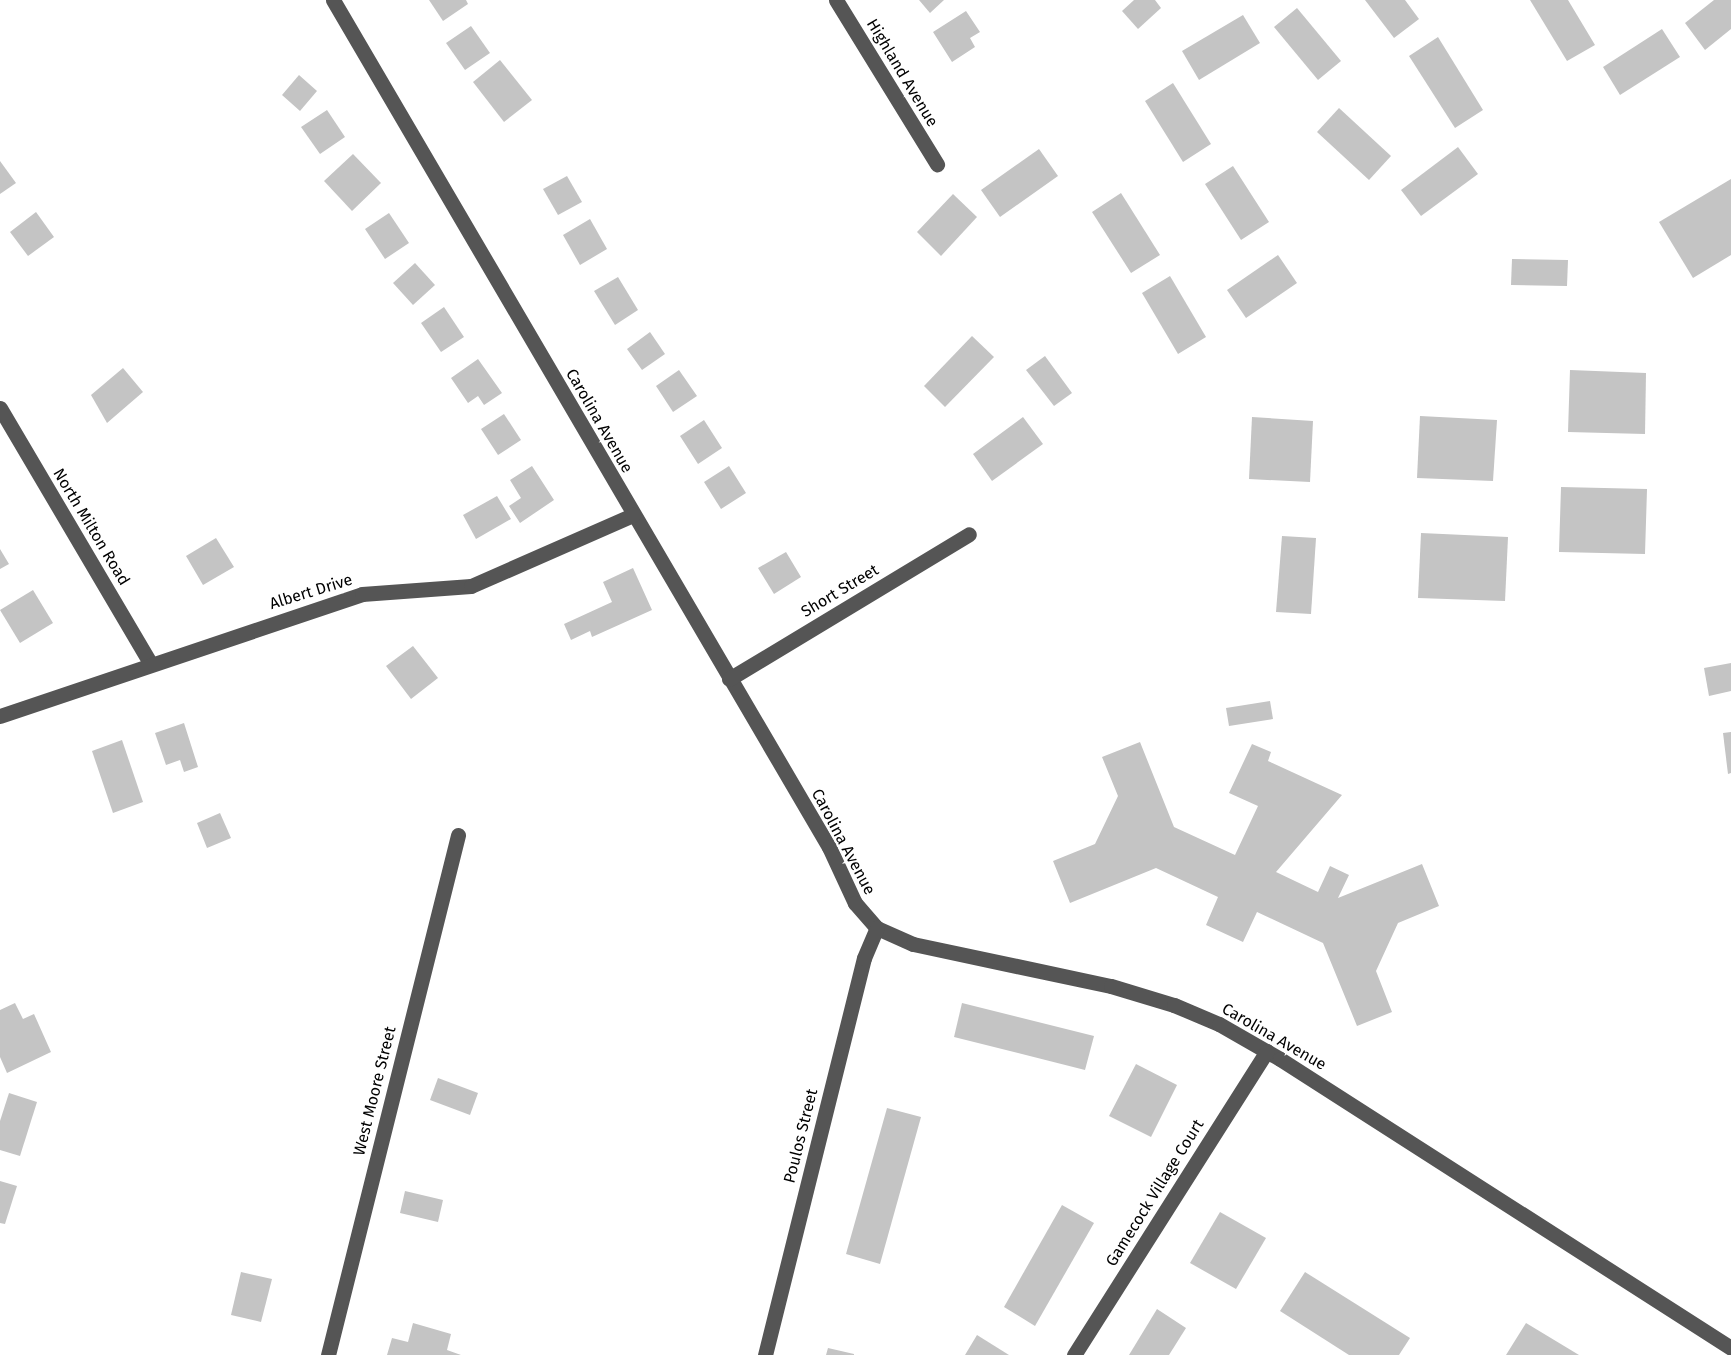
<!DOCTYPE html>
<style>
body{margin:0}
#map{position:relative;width:1731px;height:1355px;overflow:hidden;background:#fff;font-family:"Fira Sans",sans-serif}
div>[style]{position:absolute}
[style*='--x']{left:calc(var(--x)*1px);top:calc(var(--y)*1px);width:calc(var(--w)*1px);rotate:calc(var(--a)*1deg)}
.building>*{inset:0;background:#c4c4c4}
.minor>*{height:15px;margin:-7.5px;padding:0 7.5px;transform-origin:7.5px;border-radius:7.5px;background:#555}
span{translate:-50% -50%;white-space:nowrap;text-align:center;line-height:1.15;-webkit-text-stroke:4.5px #fff;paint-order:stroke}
.street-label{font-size:16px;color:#000}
</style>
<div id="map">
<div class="building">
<div style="clip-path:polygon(429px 0,466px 0,468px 4px,443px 21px)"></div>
<div style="clip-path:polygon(919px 0,944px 0,930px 13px)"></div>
<div style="clip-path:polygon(1134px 0,1155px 0,1161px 8px,1138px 29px,1122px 11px)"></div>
<div style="clip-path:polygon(1365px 0,1405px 0,1419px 19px,1394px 38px)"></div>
<div style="clip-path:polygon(1530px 0,1568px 0,1595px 45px,1567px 61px)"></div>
<div style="clip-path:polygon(1714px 0,1731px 0,1731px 29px,1705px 50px,1685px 23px)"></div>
<div style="clip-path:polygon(1297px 8px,1341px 61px,1318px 80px,1274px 27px)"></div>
<div style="clip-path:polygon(966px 11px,980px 32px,970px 38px,975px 47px,952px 62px,933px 32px)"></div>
<div style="clip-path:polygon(1243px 15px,1260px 43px,1199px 80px,1182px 51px)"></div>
<div style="clip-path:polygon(471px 26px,490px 53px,465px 70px,446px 43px)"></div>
<div style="clip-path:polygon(1662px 29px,1680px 57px,1620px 95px,1603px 67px)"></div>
<div style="clip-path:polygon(1438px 37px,1483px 110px,1455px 128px,1409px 56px)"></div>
<div style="clip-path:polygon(500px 60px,532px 100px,504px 122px,473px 82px)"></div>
<div style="clip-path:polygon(299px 75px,317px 91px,300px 111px,282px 95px)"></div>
<div style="clip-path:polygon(1173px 83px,1211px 144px,1183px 162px,1145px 101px)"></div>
<div style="clip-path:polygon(1339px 108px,1391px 156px,1369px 180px,1317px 132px)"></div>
<div style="clip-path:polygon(327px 110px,345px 137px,320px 154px,301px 127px)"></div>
<div style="clip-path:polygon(1458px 147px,1478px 174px,1421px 216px,1401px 190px)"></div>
<div style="clip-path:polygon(1039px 149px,1058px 176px,1000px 217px,981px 190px)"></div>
<div style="clip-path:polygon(353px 154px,381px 183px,352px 211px,324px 181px)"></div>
<div style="clip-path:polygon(0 161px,16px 183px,0 194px)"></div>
<div style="clip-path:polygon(1233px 166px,1269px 222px,1241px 240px,1205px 184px)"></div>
<div style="clip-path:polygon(567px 176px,582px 202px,558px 215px,543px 189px)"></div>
<div style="clip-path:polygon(1731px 179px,1731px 255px,1693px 278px,1659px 222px)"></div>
<div style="clip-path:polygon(1121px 193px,1160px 255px,1131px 273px,1092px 212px)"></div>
<div style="clip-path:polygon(953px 194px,977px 217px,941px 256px,917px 232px)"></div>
<div style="clip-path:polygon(36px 212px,54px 237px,28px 256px,10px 232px)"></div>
<div style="clip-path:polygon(389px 213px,409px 243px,385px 259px,365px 229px)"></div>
<div style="clip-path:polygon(590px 219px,607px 249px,580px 265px,563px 235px)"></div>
<div style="clip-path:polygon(1278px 255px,1297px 283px,1246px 318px,1227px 290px)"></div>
<div style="clip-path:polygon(1512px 259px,1568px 260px,1567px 286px,1511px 285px)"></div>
<div style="clip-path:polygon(415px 263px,435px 285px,413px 305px,393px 283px)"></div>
<div style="clip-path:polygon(1170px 276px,1206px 337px,1178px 354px,1142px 293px)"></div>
<div style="clip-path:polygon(618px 277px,638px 310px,615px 325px,594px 291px)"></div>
<div style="clip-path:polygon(444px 307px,464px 337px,441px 352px,421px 323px)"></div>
<div style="clip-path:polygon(650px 332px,665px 354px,642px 370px,627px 349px)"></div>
<div style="clip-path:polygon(972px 336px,994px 357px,945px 407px,924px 386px)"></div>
<div style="clip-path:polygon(1045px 356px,1072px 393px,1054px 406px,1026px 370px)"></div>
<div style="clip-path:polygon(478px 359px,502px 393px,484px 405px,478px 396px,468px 403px,451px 378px)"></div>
<div style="clip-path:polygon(123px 368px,143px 392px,107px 423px,91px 395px)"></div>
<div style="clip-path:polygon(679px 370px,697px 396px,673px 412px,656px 386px)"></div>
<div style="clip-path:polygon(1570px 370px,1646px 373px,1645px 434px,1568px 432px)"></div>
<div style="clip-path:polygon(504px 414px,521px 440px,498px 455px,481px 429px)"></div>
<div style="clip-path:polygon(1420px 416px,1497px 420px,1493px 481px,1417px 478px)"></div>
<div style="clip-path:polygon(1023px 417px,1043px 444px,992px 481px,973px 454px)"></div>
<div style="clip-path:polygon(1252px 417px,1313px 421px,1310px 482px,1249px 479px)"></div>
<div style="clip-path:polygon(704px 420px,722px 448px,698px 464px,680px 436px)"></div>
<div style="clip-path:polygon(532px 466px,554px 500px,520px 523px,509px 506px,521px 498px,510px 480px)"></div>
<div style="clip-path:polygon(729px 466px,746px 493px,721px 509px,704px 482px)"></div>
<div style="clip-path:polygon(1561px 487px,1647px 489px,1645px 554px,1559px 552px)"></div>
<div style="clip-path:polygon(497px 496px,511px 519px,476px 539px,463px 515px)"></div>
<div style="clip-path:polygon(1421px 533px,1508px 537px,1505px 601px,1418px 598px)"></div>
<div style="clip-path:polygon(1282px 536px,1316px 538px,1311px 614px,1276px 612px)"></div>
<div style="clip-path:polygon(216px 538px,234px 567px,203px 585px,186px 556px)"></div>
<div style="clip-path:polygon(0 549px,9px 564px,0 569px)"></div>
<div style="clip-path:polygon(786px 552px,801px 577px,774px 594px,758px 568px)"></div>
<div style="clip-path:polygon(633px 568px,652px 610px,592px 637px,590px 631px,571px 640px,564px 624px,612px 602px,603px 582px)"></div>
<div style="clip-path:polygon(33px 590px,53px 623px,20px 643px,0 610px)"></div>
<div style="clip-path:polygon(413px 646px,438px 678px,411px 699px,386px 666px)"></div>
<div style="clip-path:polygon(1731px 663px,1731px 691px,1709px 696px,1704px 668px)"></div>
<div style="clip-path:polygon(1270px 701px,1273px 719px,1229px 726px,1226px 708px)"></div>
<div style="clip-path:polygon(184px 723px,198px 767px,184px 772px,180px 760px,166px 765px,155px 733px)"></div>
<div style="clip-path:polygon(1731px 732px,1731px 773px,1728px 774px,1723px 733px)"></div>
<div style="clip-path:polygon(122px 740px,143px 802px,113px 813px,92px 751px)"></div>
<div style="clip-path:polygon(1140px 742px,1174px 827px,1235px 855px,1258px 806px,1229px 793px,1252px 744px,1271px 752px,1268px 761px,1342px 795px,1276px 872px,1318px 892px,1330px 866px,1349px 875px,1338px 898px,1422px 864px,1439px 906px,1398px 923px,1376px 971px,1392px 1012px,1357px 1026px,1323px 943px,1257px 912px,1243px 942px,1206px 925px,1218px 897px,1156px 868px,1070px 903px,1053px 861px,1095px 844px,1118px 796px,1102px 757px)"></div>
<div style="clip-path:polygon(220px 813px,231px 838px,207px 848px,197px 823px)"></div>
<div style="clip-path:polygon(15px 1003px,23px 1019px,34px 1014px,51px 1052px,7px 1073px,0 1057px,0 1010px)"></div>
<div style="clip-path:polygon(962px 1003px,1094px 1036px,1085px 1070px,954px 1037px)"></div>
<div style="clip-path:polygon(1136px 1064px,1177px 1085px,1151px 1137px,1109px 1116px)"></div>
<div style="clip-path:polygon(438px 1078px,478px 1093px,470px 1115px,430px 1100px)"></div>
<div style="clip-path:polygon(9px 1093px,37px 1102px,20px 1156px,0 1150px,0 1121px)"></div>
<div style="clip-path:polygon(887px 1108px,921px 1117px,880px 1264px,846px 1254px)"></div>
<div style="clip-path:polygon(0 1181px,17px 1186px,5px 1224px,0 1223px)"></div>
<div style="clip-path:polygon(405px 1191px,443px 1200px,438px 1222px,400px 1213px)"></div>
<div style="clip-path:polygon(1062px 1205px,1094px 1223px,1035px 1326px,1004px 1307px)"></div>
<div style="clip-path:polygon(1220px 1212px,1266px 1238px,1236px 1289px,1190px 1263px)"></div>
<div style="clip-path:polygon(241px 1272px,272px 1279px,261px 1322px,231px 1315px)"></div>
<div style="clip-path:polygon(1305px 1272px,1410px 1338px,1399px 1355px,1349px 1355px,1280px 1311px)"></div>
<div style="clip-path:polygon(1157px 1309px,1186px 1328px,1169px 1355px,1129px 1355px)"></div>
<div style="clip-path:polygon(413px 1323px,451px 1334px,447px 1350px,461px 1355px,387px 1355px,392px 1338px,408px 1342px)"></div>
<div style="clip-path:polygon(1526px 1323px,1579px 1355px,1506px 1355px)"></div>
<div style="clip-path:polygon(977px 1335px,1009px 1355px,965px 1355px)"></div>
<div style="clip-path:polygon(828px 1348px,854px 1354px,854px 1355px,826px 1355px)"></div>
</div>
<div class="minor">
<div style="--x:333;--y:0;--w:982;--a:59.65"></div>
<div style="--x:829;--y:847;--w:62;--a:65.1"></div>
<div style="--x:855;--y:903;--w:33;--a:49"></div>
<div style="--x:877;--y:928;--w:39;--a:24"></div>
<div style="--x:913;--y:944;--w:202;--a:12"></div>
<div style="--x:1111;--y:986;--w:66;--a:16.8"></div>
<div style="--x:1174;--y:1005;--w:49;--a:22.9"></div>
<div style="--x:1219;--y:1024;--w:70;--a:29.8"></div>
<div style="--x:1280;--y:1059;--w:536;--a:32.65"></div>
<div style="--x:836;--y:0;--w:193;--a:58.4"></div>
<div style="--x:0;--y:408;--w:297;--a:59.5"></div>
<div style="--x:729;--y:679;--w:280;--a:-31.1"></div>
<div style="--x:0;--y:716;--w:382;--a:-18.6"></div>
<div style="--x:362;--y:594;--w:109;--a:-4.2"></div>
<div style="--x:471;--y:586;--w:177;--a:-23.7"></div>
<div style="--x:328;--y:1355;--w:536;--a:-75.96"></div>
<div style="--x:765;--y:1355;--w:409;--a:-76"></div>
<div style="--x:864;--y:958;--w:33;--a:-67"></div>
<div style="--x:1074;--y:1355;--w:360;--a:-57.6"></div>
</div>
<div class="street-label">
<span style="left:902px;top:73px;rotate:59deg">Highland Avenue</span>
<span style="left:599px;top:421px;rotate:60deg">Carolina Avenue</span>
<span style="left:91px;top:527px;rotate:59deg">North Milton Road</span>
<span style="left:840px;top:591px;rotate:-31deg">Short Street</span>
<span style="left:311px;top:592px;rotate:-17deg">Albert Drive</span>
<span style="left:843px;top:842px;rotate:62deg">Carolina Avenue</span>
<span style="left:1274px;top:1037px;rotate:30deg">Carolina Avenue</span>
<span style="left:375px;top:1091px;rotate:-76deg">West Moore Street</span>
<span style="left:801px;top:1136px;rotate:-76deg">Poulos Street</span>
<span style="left:1155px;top:1193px;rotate:-58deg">Gamecock Village Court</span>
</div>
</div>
